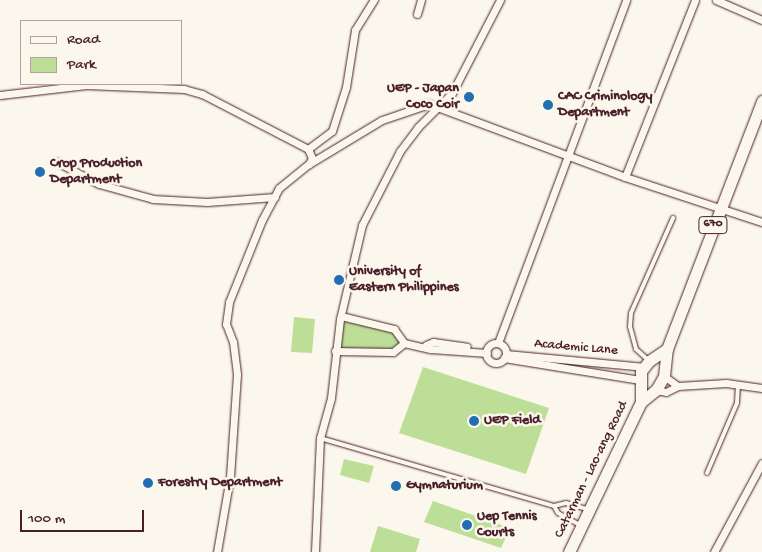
<!DOCTYPE html>
<style>
body{margin:0}
#map{position:relative;width:762px;height:552px;overflow:hidden;background:#fbf7ec;font-family:"Gochi Hand",sans-serif}
div>[style]{position:absolute}
[style*='--x']{left:calc(var(--x)*1px);top:calc(var(--y)*1px);width:calc(var(--w)*1px);rotate:calc(var(--a)*1deg)}
.green>*{inset:0;background:#bdde97}
.roads{filter:drop-shadow(0 0 1px #4a1f2b) drop-shadow(0 0 1px #4a1f2b)}
.service>*{height:4px;margin:-2px;padding:0 2px;transform-origin:2px;border-radius:2px;background:#fbf7ec}
.minor>*{height:7px;margin:-3.5px;padding:0 3.5px;transform-origin:3.5px;border-radius:3.5px;background:#fbf7ec}
.minor>.ring{margin:-3.5px;padding:0;box-sizing:content-box;background:none;border:7px solid #fbf7ec;border-radius:50%}
.primary>*{height:11px;margin:-5.5px;padding:0 5.5px;transform-origin:5.5px;border-radius:5.5px;background:#fbf7ec}
.dots>*{width:14px;height:14px;translate:-50% -50%;box-sizing:border-box;border:2px solid #fbf7ec;border-radius:50%}
span{translate:-50% -50%;white-space:nowrap;text-align:center;line-height:1.15;-webkit-text-stroke:5px #fbf7ec;paint-order:stroke}
.shield-label span{padding:1px 4px;background:#fbf7ec;border:1px solid;border-radius:4px;-webkit-text-stroke-width:0}
.shield-label{font-size:12px;color:#4a1f2b;font-weight:700}
.poi-label{font-size:14px;color:#4a1f2b;font-weight:700}
.right{translate:-100% -50%;text-align:right}
.left{translate:0 -50%;text-align:left}
.street-label{font-size:14px;color:#4a1f2b}
.legend{position:absolute;left:20px;top:20px;width:162px;height:65px;box-sizing:border-box;background:#fbf7ec;border:1px solid #b4a19f;margin:0;padding:6px 9px;list-style:none;font-size:15px;color:#4a1f2b}
.legend li{display:flex;align-items:center;gap:10px;height:25px}
.legend b{width:25px;border:1px solid #b4a19f}
.scale{position:absolute;left:20px;top:510px;width:124px;height:22px;box-sizing:border-box;border:2px solid #4a1f2b;border-top:0;padding-left:6px;font-size:15px;line-height:18px;white-space:nowrap;color:#4a1f2b;-webkit-text-stroke:4px #fbf7ec;paint-order:stroke}
</style>
<div id="map">
<div class="green">
<div style="clip-path:polygon(294px 317px,315px 319px,312px 353px,291px 352px)"></div>
<div style="clip-path:polygon(346px 322px,391px 328px,401px 341px,390px 350px,339px 349px,343px 324px)"></div>
<div style="clip-path:polygon(423px 367px,549px 408px,526px 474px,399px 433px)"></div>
<div style="clip-path:polygon(344px 459px,374px 466px,369px 483px,340px 475px)"></div>
<div style="clip-path:polygon(433px 501px,510px 528px,501px 548px,424px 522px)"></div>
<div style="clip-path:polygon(378px 526px,420px 539px,416px 552px,370px 552px)"></div>
</div>
<div class="roads">
<div class="service">
<div style="--x:647;--y:359;--w:15;--a:-138"></div>
<div style="--x:636;--y:349;--w:23;--a:-105"></div>
<div style="--x:630;--y:327;--w:14;--a:-86"></div>
<div style="--x:631;--y:313;--w:104;--a:-66.1"></div>
<div style="--x:320;--y:438;--w:244;--a:16.2"></div>
<div style="--x:554;--y:506;--w:12;--a:-14"></div>
<div style="--x:566;--y:503;--w:22;--a:16"></div>
<div style="--x:707;--y:473;--w:76;--a:-66.8"></div>
<div style="--x:737;--y:403;--w:18;--a:-87"></div>
<div style="--x:554;--y:506;--w:8;--a:60"></div>
<div style="--x:558;--y:513;--w:25;--a:29"></div>
</div>
<div class="minor">
<div style="--x:716;--y:0;--w:50;--a:23.5"></div>
<div style="--x:417;--y:14;--w:15;--a:-74"></div>
<div style="--x:0;--y:95;--w:87;--a:-6.6"></div>
<div style="--x:86;--y:85;--w:98;--a:2.3"></div>
<div style="--x:184;--y:89;--w:19;--a:16"></div>
<div style="--x:202;--y:94;--w:119;--a:27.4"></div>
<div style="--x:308;--y:149;--w:10;--a:66"></div>
<div style="--x:312;--y:158;--w:7;--a:117"></div>
<div style="--x:308;--y:149;--w:30;--a:-37"></div>
<div style="--x:332;--y:131;--w:46;--a:-72.3"></div>
<div style="--x:346;--y:87;--w:58;--a:-81"></div>
<div style="--x:355;--y:30;--w:36;--a:-58"></div>
<div style="--x:57;--y:162;--w:47;--a:27.6"></div>
<div style="--x:99;--y:184;--w:56;--a:15.5"></div>
<div style="--x:153;--y:199;--w:54;--a:3.2"></div>
<div style="--x:207;--y:202;--w:68;--a:-4.2"></div>
<div style="--x:625;--y:177;--w:190;--a:-68.4"></div>
<div style="--x:341;--y:316;--w:55;--a:13.8"></div>
<div style="--x:394;--y:329;--w:17;--a:54"></div>
<div style="--x:404;--y:343;--w:28;--a:13"></div>
<div style="--x:431;--y:349;--w:56;--a:4.1"></div>
<div style="--x:498;--y:343;--w:366;--a:-69.5"></div>
<div class="ring" style="left:486px;top:343px;width:13px;height:13px"></div>
<div style="--x:426;--y:345;--w:8;--a:-23"></div>
<div style="--x:433;--y:342;--w:34;--a:8"></div>
<div style="--x:335;--y:351;--w:58;--a:1"></div>
<div style="--x:393;--y:352;--w:14;--a:-39"></div>
<div style="--x:506;--y:354;--w:140;--a:5.3"></div>
<div style="--x:504;--y:358;--w:138;--a:9.2"></div>
<div style="--x:664;--y:376;--w:17;--a:36"></div>
<div style="--x:656;--y:390;--w:10;--a:11"></div>
<div style="--x:666;--y:392;--w:13;--a:-27"></div>
<div style="--x:678;--y:386;--w:48;--a:-3.6"></div>
<div style="--x:726;--y:383;--w:36;--a:8"></div>
<div style="--x:217;--y:552;--w:76;--a:-80.2"></div>
<div style="--x:230;--y:477;--w:103;--a:-86.1"></div>
<div style="--x:237;--y:374;--w:32;--a:-97"></div>
<div style="--x:233;--y:342;--w:19;--a:-111"></div>
<div style="--x:226;--y:324;--w:22;--a:-82"></div>
<div style="--x:229;--y:302;--w:88;--a:-68.1"></div>
<div style="--x:262;--y:220;--w:36;--a:-62"></div>
<div style="--x:279;--y:188;--w:38;--a:-39"></div>
<div style="--x:309;--y:164;--w:85;--a:-31.1"></div>
<div style="--x:382;--y:120;--w:50;--a:-18.8"></div>
<div style="--x:429;--y:104;--w:209;--a:20.4"></div>
<div style="--x:625;--y:177;--w:144;--a:18.2"></div>
<div style="--x:315;--y:552;--w:114;--a:-87.5"></div>
<div style="--x:320;--y:438;--w:41;--a:-74.6"></div>
<div style="--x:331;--y:398;--w:80;--a:-83.5"></div>
<div style="--x:340;--y:319;--w:97;--a:-76.8"></div>
<div style="--x:362;--y:225;--w:83;--a:-62.8"></div>
<div style="--x:400;--y:151;--w:30;--a:-53"></div>
<div style="--x:418;--y:127;--w:48;--a:-45"></div>
<div style="--x:452;--y:93;--w:105;--a:-62.7"></div>
<div style="--x:714;--y:552;--w:101;--a:-61.7"></div>
</div>
<div class="primary">
<div style="--x:641;--y:402;--w:31;--a:-90"></div>
<div style="--x:641;--y:371;--w:13;--a:-51"></div>
<div style="--x:649;--y:361;--w:22;--a:-34"></div>
<div style="--x:569;--y:552;--w:166;--a:-64.4"></div>
<div style="--x:641;--y:402;--w:19;--a:-39"></div>
<div style="--x:656;--y:390;--w:16;--a:-60"></div>
<div style="--x:664;--y:376;--w:27;--a:-84"></div>
<div style="--x:667;--y:349;--w:266;--a:-69"></div>
</div>
</div>
<div class="dots">
<div style="left:469px;top:97px;background:#1f6fb2"></div>
<div style="left:548px;top:105px;background:#1f6fb2"></div>
<div style="left:40px;top:172px;background:#1f6fb2"></div>
<div style="left:339px;top:280px;background:#1f6fb2"></div>
<div style="left:474px;top:421px;background:#1f6fb2"></div>
<div style="left:148px;top:483px;background:#1f6fb2"></div>
<div style="left:396px;top:486px;background:#1f6fb2"></div>
<div style="left:467px;top:525px;background:#1f6fb2"></div>
</div>
<div class="shield-label">
<span style="left:713px;top:225px">670</span>
</div>
<div class="poi-label">
<span class="right" style="left:459px;top:97px">UEP - Japan<br>Coco Coir</span>
<span class="left" style="left:558px;top:105px">CAC Criminology<br>Department</span>
<span class="left" style="left:50px;top:172px">Crop Production<br>Department</span>
<span class="left" style="left:349px;top:280px">University of<br>Eastern Philippines</span>
<span class="left" style="left:484px;top:421px">UEP Field</span>
<span class="left" style="left:158px;top:483px">Forestry Department</span>
<span class="left" style="left:406px;top:486px">Gymnaturium</span>
<span class="left" style="left:477px;top:525px">Uep Tennis<br>Courts</span>
</div>
<div class="street-label">
<span style="left:576px;top:348px;rotate:5deg">Academic Lane</span>
<span style="left:592px;top:470px;rotate:-64deg">Catarman - Lao-ang Road</span>
</div>
<ul class="legend">
<li><b style="height:6px;background:#fbf7ec"></b>Road</li>
<li><b style="height:14px;background:#bdde97"></b>Park</li>
</ul>
<div class="scale">100 m</div>
</div>
